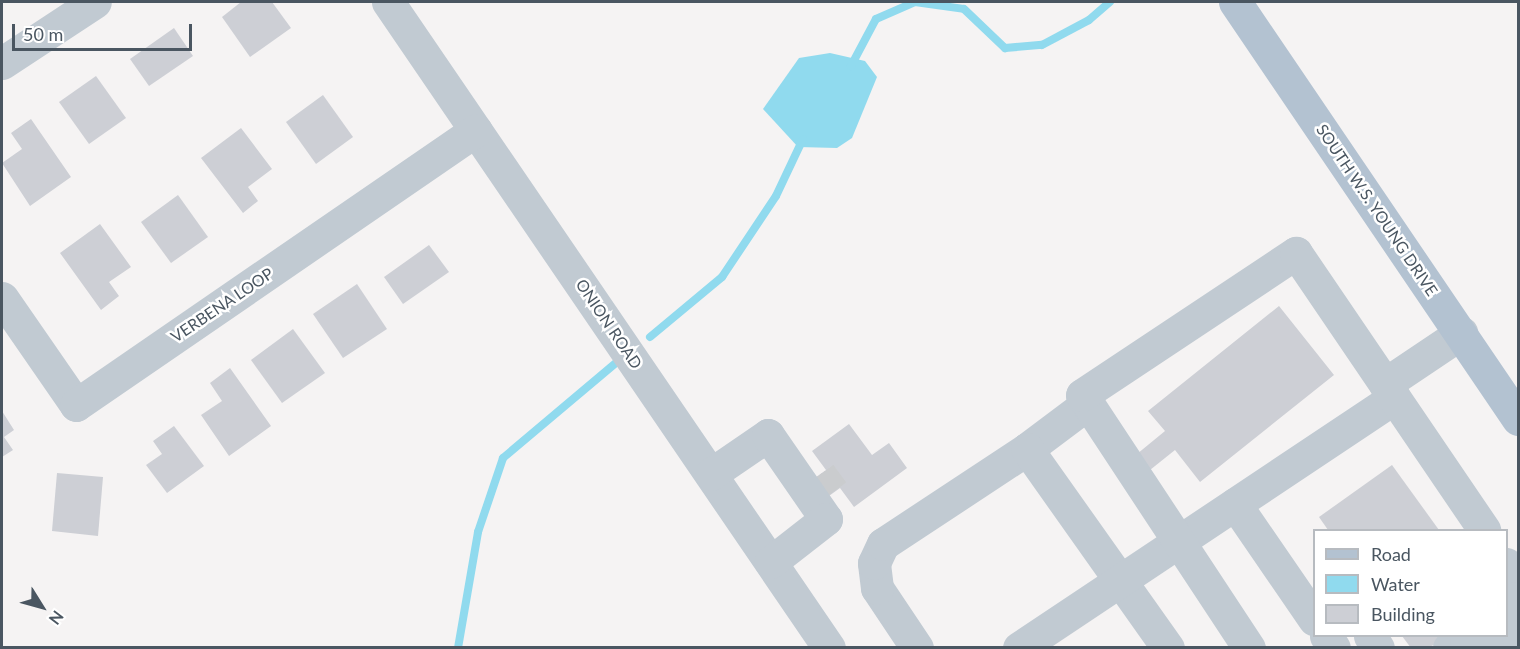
<!DOCTYPE html>
<style>
body{margin:0}
#map{position:relative;width:1520px;height:649px;overflow:hidden;background:#f5f3f3;font-family:Lato,sans-serif}
div>[style]{position:absolute}
[style*='--x']{left:calc(var(--x)*1px);top:calc(var(--y)*1px);width:calc(var(--w)*1px);rotate:calc(var(--a)*1deg)}
.water>*{inset:0;background:#90daee}
.stream>*{height:8px;margin:-4px;padding:0 4px;transform-origin:4px;border-radius:4px;background:#90daee}
.building>*{inset:0;background:#cdcfd5}
.minor-tunnel>*{height:33px;margin-top:-16.5px;transform-origin:0;background:repeating-linear-gradient(90deg,#caccce 0 33px,transparent 0 49px)}
.minor>*{height:33px;margin:-16.5px;padding:0 16.5px;transform-origin:16.5px;border-radius:16.5px;background:#c1cad2}
.major>*{height:33px;margin:-16.5px;padding:0 16.5px;transform-origin:16.5px;border-radius:16.5px;background:#b3c2d1}
span{translate:-50% -50%;white-space:nowrap;text-align:center;line-height:1.15;-webkit-text-stroke:5px #fff;paint-order:stroke}
.street-label{font-size:16px;color:#4a5661}
.frame{position:absolute;inset:0;border:3px solid #4a5661;pointer-events:none}
.legend{position:absolute;left:1313px;top:529px;width:195px;height:108px;box-sizing:border-box;background:#fff;border:2px solid #b7bbc0;margin:0;padding:8px 10px;list-style:none;font-size:18px;color:#4a5661}
.legend li{display:flex;align-items:center;gap:12px;height:30px}
.legend b{width:30px;border:2px solid #b7bbc0}
.north{position:absolute;left:12px;top:577px;width:60px;height:60px;-webkit-text-stroke:4px #fff;paint-order:stroke;rotate:127deg;font-size:16px;font-weight:700;line-height:24px;text-align:center;color:#4a5661}
.north::after{content:'';display:block;margin:auto;width:21px;height:27px;background:#4a5661;clip-path:polygon(50% 0,100% 100%,50% 72%,0 100%)}
.scale{position:absolute;left:12px;top:24px;width:180px;height:27px;box-sizing:border-box;border:3px solid #4a5661;border-top:0;padding-left:8px;font-size:18px;line-height:21px;white-space:nowrap;color:#4a5661;-webkit-text-stroke:4px #fff;paint-order:stroke}
</style>
<div id="map">
<div class="water">
<div style="clip-path:polygon(830px 53px,865px 61px,877px 77px,852px 138px,837px 148px,798px 147px,763px 109px,799px 58px)"></div>
</div>
<div class="stream">
<div style="--x:851;--y:66;--w:53;--a:-62"></div>
<div style="--x:876;--y:19;--w:43;--a:-23.6"></div>
<div style="--x:915;--y:2;--w:49;--a:8.1"></div>
<div style="--x:964;--y:9;--w:57;--a:43.6"></div>
<div style="--x:1005;--y:48;--w:37;--a:-5"></div>
<div style="--x:1042;--y:45;--w:53;--a:-28"></div>
<div style="--x:1089;--y:20;--w:28;--a:-41"></div>
<div style="--x:650;--y:337;--w:94;--a:-39.8"></div>
<div style="--x:722;--y:277;--w:97;--a:-56.3"></div>
<div style="--x:776;--y:196;--w:63;--a:-64.7"></div>
<div style="--x:458;--y:648;--w:118;--a:-80.2"></div>
<div style="--x:478;--y:532;--w:78;--a:-71.3"></div>
<div style="--x:503;--y:458;--w:148;--a:-40.1"></div>
</div>
<div class="building">
<div style="clip-path:polygon(241px 2px,272px 2px,291px 28px,250px 57px,222px 17px)"></div>
<div style="clip-path:polygon(174px 28px,193px 56px,149px 86px,130px 59px)"></div>
<div style="clip-path:polygon(96px 76px,126px 118px,89px 144px,59px 102px)"></div>
<div style="clip-path:polygon(323px 95px,353px 137px,316px 164px,286px 122px)"></div>
<div style="clip-path:polygon(31px 119px,71px 177px,30px 206px,2px 163px,22px 149px,11px 133px)"></div>
<div style="clip-path:polygon(241px 128px,272px 169px,248px 187px,258px 201px,243px 213px,201px 158px)"></div>
<div style="clip-path:polygon(178px 195px,208px 237px,171px 263px,141px 222px)"></div>
<div style="clip-path:polygon(100px 224px,131px 267px,109px 282px,119px 296px,101px 310px,60px 253px)"></div>
<div style="clip-path:polygon(429px 245px,449px 272px,403px 304px,384px 277px)"></div>
<div style="clip-path:polygon(357px 284px,387px 329px,343px 358px,313px 314px)"></div>
<div style="clip-path:polygon(1279px 306px,1334px 375px,1200px 482px,1175px 450px,1150px 470px,1137px 454px,1165px 431px,1148px 411px)"></div>
<div style="clip-path:polygon(293px 329px,325px 373px,282px 403px,251px 360px)"></div>
<div style="clip-path:polygon(230px 368px,271px 426px,229px 456px,201px 415px,222px 401px,210px 383px)"></div>
<div style="clip-path:polygon(2px 411px,14px 430px,4px 437px,13px 450px,2px 457px)"></div>
<div style="clip-path:polygon(849px 424px,872px 455px,889px 443px,907px 468px,854px 507px,840px 488px,822px 501px,809px 482px,826px 470px,812px 451px)"></div>
<div style="clip-path:polygon(174px 426px,204px 466px,167px 493px,146px 465px,162px 454px,153px 441px)"></div>
<div style="clip-path:polygon(1392px 465px,1439px 530px,1328px 530px,1319px 517px)"></div>
<div style="clip-path:polygon(57px 473px,103px 477px,98px 536px,52px 531px)"></div>
<div style="clip-path:polygon(1402px 636px,1458px 636px,1426px 648px,1411px 648px)"></div>
</div>
<div class="minor-tunnel">
<div style="--x:820;--y:474;--w:22;--a:54"></div>
</div>
<div class="minor">
<div style="--x:388;--y:2;--w:782;--a:55.68"></div>
<div style="--x:2;--y:63;--w:111;--a:-33.3"></div>
<div style="--x:2;--y:298;--w:130;--a:55.3"></div>
<div style="--x:76;--y:405;--w:485;--a:-34.5"></div>
<div style="--x:1385;--y:384;--w:92;--a:-33.9"></div>
<div style="--x:1027;--y:449;--w:75;--a:-36.9"></div>
<div style="--x:711;--y:474;--w:69;--a:-34.4"></div>
<div style="--x:768;--y:435;--w:102;--a:55.4"></div>
<div style="--x:826;--y:519;--w:70;--a:142"></div>
<div style="--x:1235;--y:504;--w:140;--a:55.5"></div>
<div style="--x:1506;--y:564;--w:35;--a:74"></div>
<div style="--x:1516;--y:598;--w:38;--a:105"></div>
<div style="--x:1326;--y:636;--w:14;--a:56"></div>
<div style="--x:1370;--y:636;--w:14;--a:56"></div>
<div style="--x:917;--y:648;--w:72;--a:-123.7"></div>
<div style="--x:877;--y:588;--w:25;--a:-97"></div>
<div style="--x:874;--y:563;--w:21;--a:-65"></div>
<div style="--x:883;--y:544;--w:173;--a:-33.4"></div>
<div style="--x:1027;--y:449;--w:244;--a:54.7"></div>
<div style="--x:1019;--y:648;--w:451;--a:-33.7"></div>
<div style="--x:1249;--y:648;--w:303;--a:-123.4"></div>
<div style="--x:1082;--y:395;--w:257;--a:-33.6"></div>
<div style="--x:1296;--y:253;--w:335;--a:55.8"></div>
<div style="--x:1449;--y:648;--w:19;--a:-25"></div>
<div style="--x:1466;--y:640;--w:23;--a:20"></div>
</div>
<div class="major">
<div style="--x:1235;--y:2;--w:504;--a:55.84"></div>
</div>
<div class="street-label">
<span style="left:1377px;top:210px;rotate:56deg">SOUTH W.S. YOUNG DRIVE</span>
<span style="left:222px;top:305px;rotate:-34deg">VERBENA LOOP</span>
<span style="left:609px;top:324px;rotate:56deg">ONION ROAD</span>
</div>
<div class="frame"></div>
<ul class="legend">
<li><b style="height:8px;background:#b3c2d1"></b>Road</li>
<li><b style="height:16px;background:#90daee"></b>Water</li>
<li><b style="height:16px;background:#cdcfd5"></b>Building</li>
</ul>
<div class="north">N</div>
<div class="scale">50 m</div>
</div>
